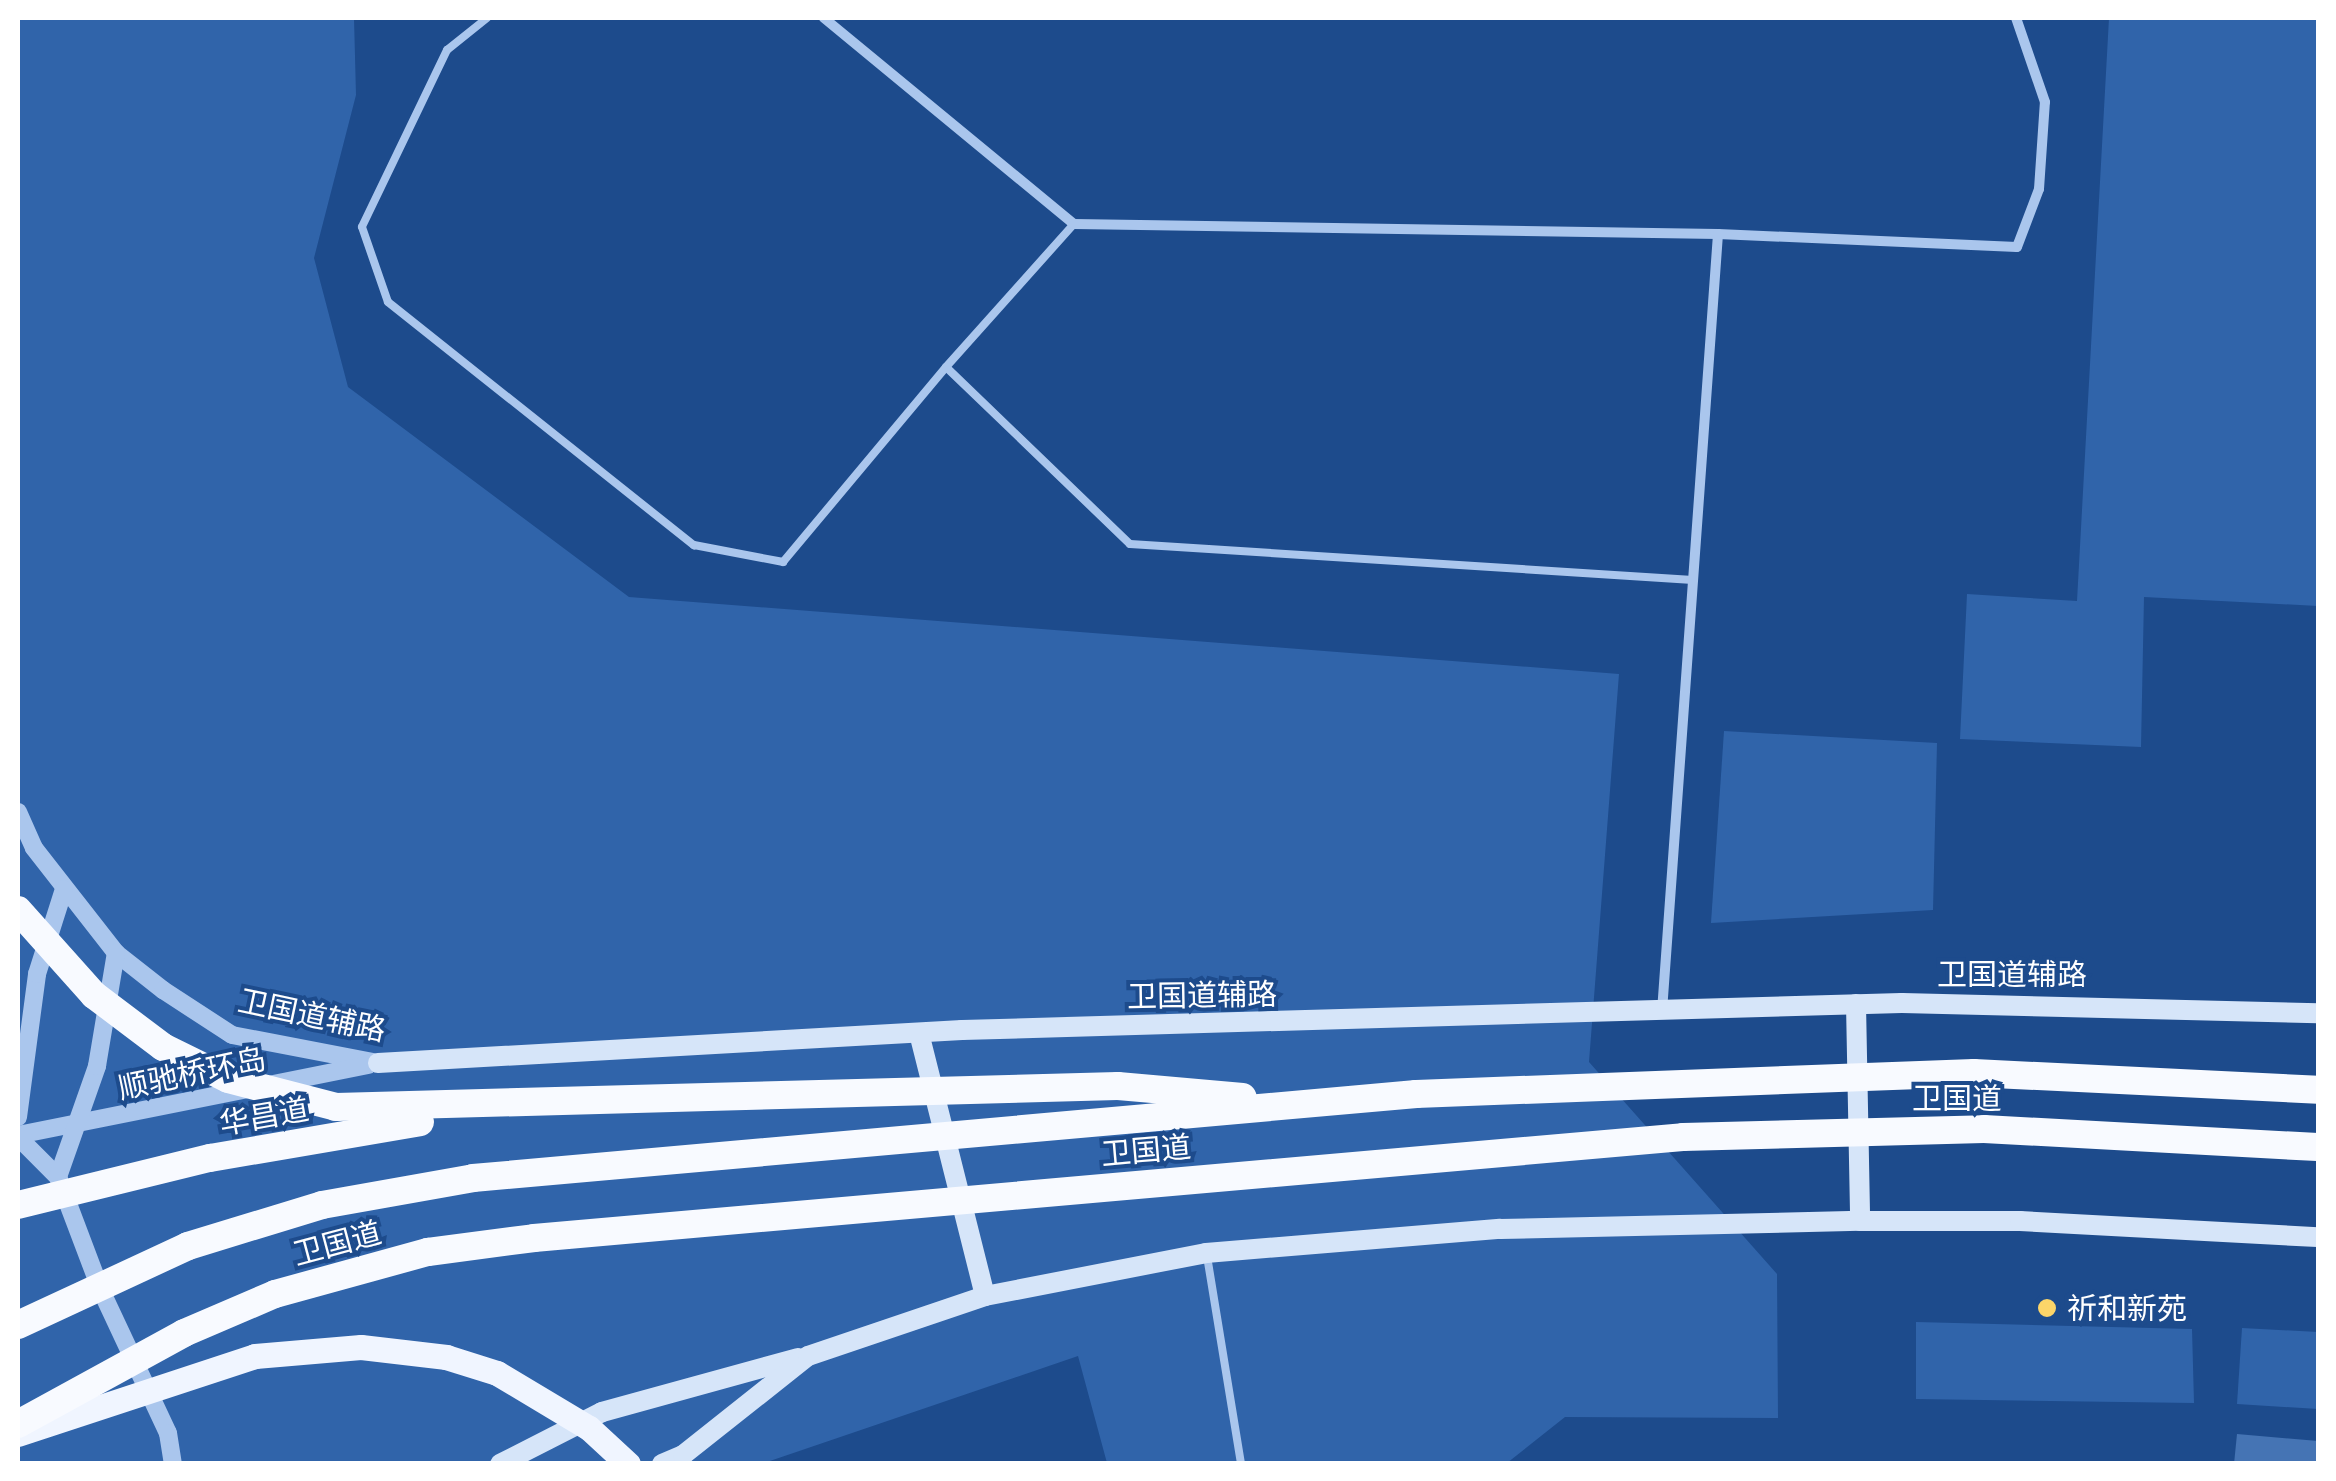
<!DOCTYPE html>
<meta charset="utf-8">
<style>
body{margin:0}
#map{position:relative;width:2336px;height:1481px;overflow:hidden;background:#1d4b8c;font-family:"Open Sans","Noto Sans SC",sans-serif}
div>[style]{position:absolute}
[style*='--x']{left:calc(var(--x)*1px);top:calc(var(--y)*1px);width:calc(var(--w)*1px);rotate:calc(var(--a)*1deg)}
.green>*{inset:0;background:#3064aa}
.building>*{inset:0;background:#4574b4}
.service>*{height:8px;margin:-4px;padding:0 4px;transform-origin:4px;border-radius:4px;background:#aac6ed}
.minor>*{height:10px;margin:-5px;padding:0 5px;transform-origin:5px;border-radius:5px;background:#aac6ed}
.tertiary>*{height:18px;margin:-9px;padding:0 9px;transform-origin:9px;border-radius:9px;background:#aac6ed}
.secondary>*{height:20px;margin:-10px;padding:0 10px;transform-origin:10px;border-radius:10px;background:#d6e5f9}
.primary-bridge>*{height:25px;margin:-12.5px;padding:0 12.5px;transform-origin:12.5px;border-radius:12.5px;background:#f0f5ff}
.trunk-bridge>*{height:28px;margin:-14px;padding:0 14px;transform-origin:14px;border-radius:14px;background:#f8faff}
.dots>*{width:28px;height:28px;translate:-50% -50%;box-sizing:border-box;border:5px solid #1d4b8c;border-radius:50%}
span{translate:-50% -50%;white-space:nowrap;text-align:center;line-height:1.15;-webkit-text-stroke:8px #1d4b8c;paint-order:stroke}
.street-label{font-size:30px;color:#fff}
.poi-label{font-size:30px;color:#fff}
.left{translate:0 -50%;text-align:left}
.frame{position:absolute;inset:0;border:20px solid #fff;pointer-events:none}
</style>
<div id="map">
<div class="green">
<div style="clip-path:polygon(18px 18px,354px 18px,356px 95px,314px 258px,348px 387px,629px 597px,1619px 674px,1589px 1062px,1777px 1274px,1778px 1418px,1565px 1417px,1507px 1463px,1107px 1463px,1078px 1356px,764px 1463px,18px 1463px)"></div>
<div style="clip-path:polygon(2109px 18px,2318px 18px,2318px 606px,2144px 597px,2141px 747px,1960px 739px,1967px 594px,2077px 601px)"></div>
<div style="clip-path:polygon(1724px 731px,1937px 743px,1933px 910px,1711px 923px)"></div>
<div style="clip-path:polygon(1916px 1322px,2192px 1329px,2194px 1403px,1916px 1399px)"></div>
<div style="clip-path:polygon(2242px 1328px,2318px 1332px,2318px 1409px,2237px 1404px)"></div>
</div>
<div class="building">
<div style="clip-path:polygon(2237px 1434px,2318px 1441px,2318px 1464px,2234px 1464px)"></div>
</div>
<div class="service">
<div style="--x:487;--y:18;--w:51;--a:141.3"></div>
<div style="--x:447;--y:50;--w:196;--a:115.7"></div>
<div style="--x:362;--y:227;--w:79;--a:70.9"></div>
<div style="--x:388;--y:302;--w:391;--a:38.5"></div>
<div style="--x:694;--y:545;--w:91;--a:10.8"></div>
<div style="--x:783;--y:562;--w:254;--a:-50.1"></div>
<div style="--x:946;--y:367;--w:255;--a:43.9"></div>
<div style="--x:1130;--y:544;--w:564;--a:3.66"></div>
<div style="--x:946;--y:367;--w:192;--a:-48.2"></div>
<div style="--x:1207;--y:1256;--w:211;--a:80.7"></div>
</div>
<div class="minor">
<div style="--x:824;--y:18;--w:324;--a:39.5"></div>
<div style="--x:1074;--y:224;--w:644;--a:0.89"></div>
<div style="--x:1718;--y:234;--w:779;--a:94.12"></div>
<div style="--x:1718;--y:234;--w:299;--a:2.5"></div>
<div style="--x:2017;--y:247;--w:62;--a:-69.2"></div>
<div style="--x:2039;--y:189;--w:87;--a:-86.1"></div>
<div style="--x:2045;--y:102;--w:89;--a:-109"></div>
</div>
<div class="tertiary">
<div style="--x:18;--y:812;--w:39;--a:66"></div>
<div style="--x:34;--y:848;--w:133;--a:52"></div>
<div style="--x:116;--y:953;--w:60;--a:38.2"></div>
<div style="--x:163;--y:990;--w:82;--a:33.1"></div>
<div style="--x:232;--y:1035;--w:149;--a:10.9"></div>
<div style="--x:18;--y:1117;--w:144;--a:-82.4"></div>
<div style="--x:37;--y:974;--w:89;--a:-72.4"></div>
<div style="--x:18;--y:1135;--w:357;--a:-11.3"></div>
<div style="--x:18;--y:1137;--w:57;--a:45"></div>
<div style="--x:58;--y:1177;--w:119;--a:69.3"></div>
<div style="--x:100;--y:1288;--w:160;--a:64.9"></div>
<div style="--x:168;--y:1433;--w:31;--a:81"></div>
<div style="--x:58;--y:1177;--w:118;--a:-70.6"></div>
<div style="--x:97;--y:1066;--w:115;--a:-80.5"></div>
</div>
<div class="secondary">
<div style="--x:1856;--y:1004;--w:217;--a:88.9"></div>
<div style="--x:919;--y:1033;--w:271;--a:75.9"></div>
<div style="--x:378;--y:1063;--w:585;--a:-3.23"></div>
<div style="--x:962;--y:1030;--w:940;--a:-1.65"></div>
<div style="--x:1902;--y:1003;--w:416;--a:1.4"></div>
<div style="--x:500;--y:1464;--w:114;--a:-27"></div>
<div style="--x:602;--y:1412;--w:203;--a:-15.4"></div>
<div style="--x:662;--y:1464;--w:23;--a:-23"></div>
<div style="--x:683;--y:1455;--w:159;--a:-38.4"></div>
<div style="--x:808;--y:1356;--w:187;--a:-18.7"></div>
<div style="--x:985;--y:1296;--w:225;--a:-11"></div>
<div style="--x:1206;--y:1253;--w:295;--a:-4.7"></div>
<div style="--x:1500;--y:1229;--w:360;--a:-1.3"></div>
<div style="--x:1860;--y:1221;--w:160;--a:0"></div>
<div style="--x:2020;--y:1221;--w:298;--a:3.1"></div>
</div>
<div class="primary-bridge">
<div style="--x:18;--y:1434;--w:250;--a:-18.2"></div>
<div style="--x:255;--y:1356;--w:106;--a:-4.9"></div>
<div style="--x:361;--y:1347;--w:86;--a:6.7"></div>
<div style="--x:446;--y:1357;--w:53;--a:17.4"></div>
<div style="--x:497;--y:1373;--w:107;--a:30.9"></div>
<div style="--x:589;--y:1428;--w:53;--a:42.7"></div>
</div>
<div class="trunk-bridge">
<div style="--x:18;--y:910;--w:114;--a:48.2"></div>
<div style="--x:94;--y:995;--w:86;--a:37"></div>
<div style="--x:163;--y:1047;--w:72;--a:26.2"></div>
<div style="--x:228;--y:1079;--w:112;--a:14.5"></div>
<div style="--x:336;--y:1107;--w:782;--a:-1.54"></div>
<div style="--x:1118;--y:1086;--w:125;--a:5"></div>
<div style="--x:18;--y:1205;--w:198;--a:-13.8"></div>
<div style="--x:210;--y:1158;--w:213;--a:-9.7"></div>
<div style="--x:18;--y:1325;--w:187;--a:-24.9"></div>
<div style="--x:188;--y:1246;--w:140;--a:-17"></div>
<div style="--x:322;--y:1205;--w:153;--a:-10.1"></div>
<div style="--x:473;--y:1178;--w:947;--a:-5.09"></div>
<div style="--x:1416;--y:1094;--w:558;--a:-2.16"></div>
<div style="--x:1974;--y:1073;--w:344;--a:2.8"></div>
<div style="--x:18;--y:1424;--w:189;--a:-28.7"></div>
<div style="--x:184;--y:1333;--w:99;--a:-23.2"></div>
<div style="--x:275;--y:1294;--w:159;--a:-15.4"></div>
<div style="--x:428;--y:1252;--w:107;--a:-7.5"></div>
<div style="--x:534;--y:1238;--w:1153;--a:-5.02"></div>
<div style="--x:1683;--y:1137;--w:301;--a:-1.5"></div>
<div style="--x:1984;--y:1129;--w:334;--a:3.1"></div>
</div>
<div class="dots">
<div style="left:2047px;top:1308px;background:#fcd569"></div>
</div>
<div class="street-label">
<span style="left:2012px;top:974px">卫国道辅路</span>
<span style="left:1202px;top:995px;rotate:-1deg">卫国道辅路</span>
<span style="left:312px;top:1015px;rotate:12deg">卫国道辅路</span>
<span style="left:192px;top:1073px;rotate:-12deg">顺驰桥环岛</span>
<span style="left:1957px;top:1098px">卫国道</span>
<span style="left:264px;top:1116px;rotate:-10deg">华昌道</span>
<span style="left:1146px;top:1150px;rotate:-5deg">卫国道</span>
<span style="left:337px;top:1243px;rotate:-15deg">卫国道</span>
</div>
<div class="poi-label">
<span class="left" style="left:2067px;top:1308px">祈和新苑</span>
</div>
<div class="frame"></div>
</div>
